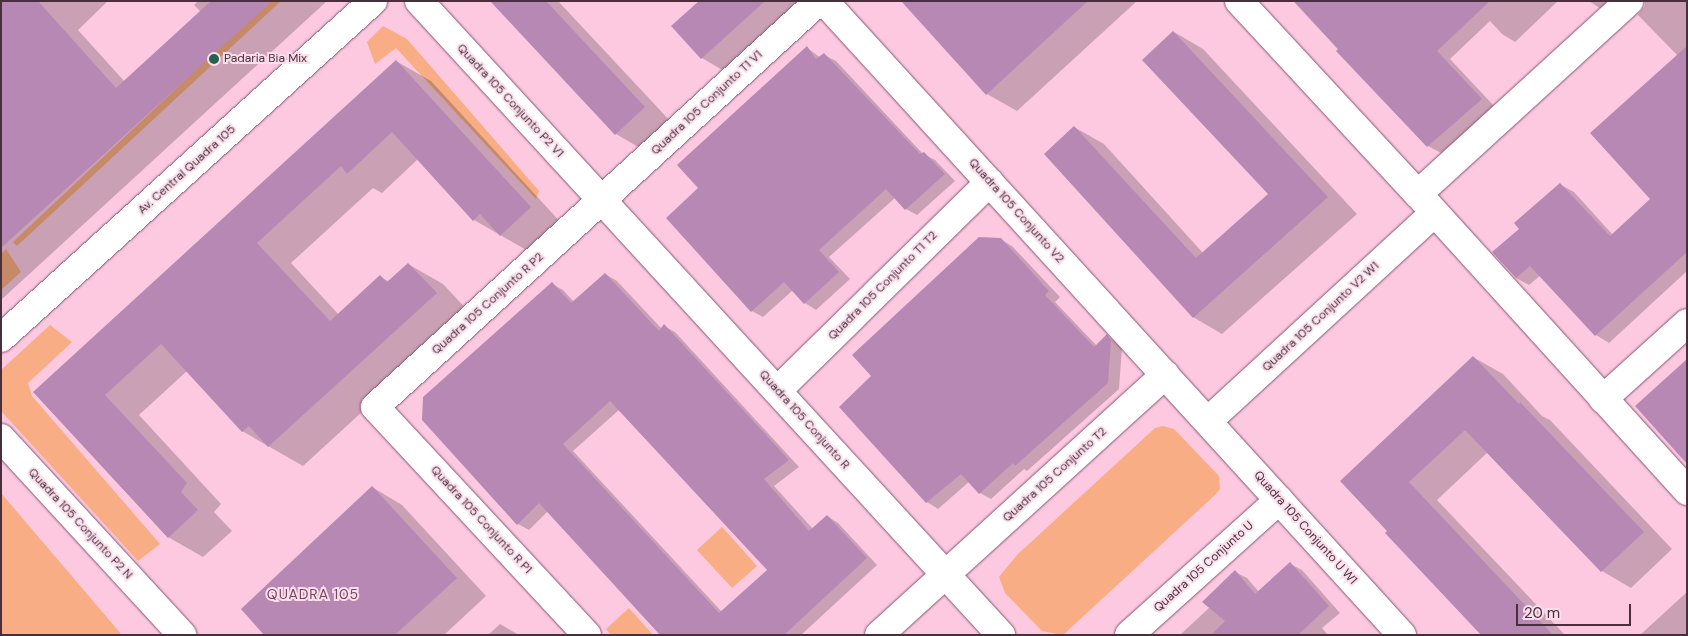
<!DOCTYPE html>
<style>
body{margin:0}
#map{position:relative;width:1688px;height:636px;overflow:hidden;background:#fdc9e1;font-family:"DM Sans",sans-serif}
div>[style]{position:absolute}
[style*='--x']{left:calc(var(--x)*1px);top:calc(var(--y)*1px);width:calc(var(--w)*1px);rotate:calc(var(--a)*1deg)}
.green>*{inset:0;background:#f9ad84}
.shadow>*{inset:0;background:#0003}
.building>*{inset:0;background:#b888b5}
.roads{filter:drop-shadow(0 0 1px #8b536f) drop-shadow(0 0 1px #8b536f)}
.street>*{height:28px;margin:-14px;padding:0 14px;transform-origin:14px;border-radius:14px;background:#fff}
.secondary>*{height:28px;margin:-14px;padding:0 14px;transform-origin:14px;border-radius:14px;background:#fff}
.dots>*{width:14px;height:14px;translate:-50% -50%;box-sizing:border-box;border:2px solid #fadfeb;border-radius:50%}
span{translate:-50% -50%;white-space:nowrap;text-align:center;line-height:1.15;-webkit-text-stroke:4px #fadfeb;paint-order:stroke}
.poi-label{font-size:12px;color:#492f3c}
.left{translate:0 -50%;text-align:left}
.street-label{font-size:12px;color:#492f3c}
.neighbourhood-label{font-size:14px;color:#79425e;letter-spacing:1px}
.frame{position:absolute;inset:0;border:2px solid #492f3c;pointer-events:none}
.scale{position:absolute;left:1516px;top:604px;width:115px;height:22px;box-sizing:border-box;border:2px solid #492f3c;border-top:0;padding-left:6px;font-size:15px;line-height:18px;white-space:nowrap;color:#492f3c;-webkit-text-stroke:4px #fadfeb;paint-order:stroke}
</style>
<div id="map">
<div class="green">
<div style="clip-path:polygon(269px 1px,281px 1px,17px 246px,13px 242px)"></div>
<div style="clip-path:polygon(383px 26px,407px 39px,539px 191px,536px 199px,396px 48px,375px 64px,367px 42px)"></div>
<div style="clip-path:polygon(6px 249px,21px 272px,1px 290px,1px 254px)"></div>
<div style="clip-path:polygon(50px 325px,72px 342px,28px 383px,32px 396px,160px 544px,138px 561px,1px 411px,1px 370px)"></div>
<div style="clip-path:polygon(1163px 426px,1174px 429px,1219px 476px,1220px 489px,1215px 495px,1063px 635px,1042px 631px,1005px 593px,999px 577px,1017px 555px,1155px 428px)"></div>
<div style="clip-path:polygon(1px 493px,122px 635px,1px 635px)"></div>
<div style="clip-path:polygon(722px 527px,757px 566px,732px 588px,697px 550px)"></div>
<div style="clip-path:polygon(629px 608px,653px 635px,611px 635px,606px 629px)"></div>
</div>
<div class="shadow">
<div style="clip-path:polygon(1px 1px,108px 1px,78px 30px,125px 82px,201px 12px,194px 5px,198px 1px,327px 1px,1px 300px)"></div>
<div style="clip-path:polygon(492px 1px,558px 1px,673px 124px,645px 151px,616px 134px)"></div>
<div style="clip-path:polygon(701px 1px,813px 1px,731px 75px,702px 58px,673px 26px)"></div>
<div style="clip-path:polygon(903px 1px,1137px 1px,1017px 111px,987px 94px)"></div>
<div style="clip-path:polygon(1293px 1px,1558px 1px,1515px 42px,1502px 34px,1490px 21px,1450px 59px,1495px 107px,1441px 153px,1428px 146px)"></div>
<div style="clip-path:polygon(1589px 1px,1616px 1px,1604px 11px)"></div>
<div style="clip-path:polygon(1645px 1px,1687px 1px,1687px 271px,1609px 343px,1596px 335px,1541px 275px,1529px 285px,1516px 278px,1521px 229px,1561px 185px,1574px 192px,1613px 235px,1652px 199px,1678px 56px,1638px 15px,1645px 6px)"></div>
<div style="clip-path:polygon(1174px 32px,1203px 49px,1357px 214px,1222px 334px,1193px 317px,1074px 127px,1104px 144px,1203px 253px,1270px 194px)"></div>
<div style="clip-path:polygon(807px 48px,821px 58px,824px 55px,836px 61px,923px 154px,935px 160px,955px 181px,917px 215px,906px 209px,896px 197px,829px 257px,850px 279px,816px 310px,805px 303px,793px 290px,763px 317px,752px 311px,700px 188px)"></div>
<div style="clip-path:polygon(396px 61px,431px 81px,565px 227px,535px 255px,474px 220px,418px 159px,382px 193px,373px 188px,291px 263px,339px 315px,380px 277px,390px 282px,408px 264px,443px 284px,470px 313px,303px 466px,242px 431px,187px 371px,139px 415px,221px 504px,214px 512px,232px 531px,203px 557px,168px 537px,35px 392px)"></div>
<div style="clip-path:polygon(1000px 239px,1012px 246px,1060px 297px,1055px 302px,1097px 346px,1107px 336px,1122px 347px,1119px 389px,1027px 471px,1024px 469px,991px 499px,980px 493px,970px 481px,938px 509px,927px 502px,873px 376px)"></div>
<div style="clip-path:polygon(evenodd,605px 274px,617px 281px,662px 329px,664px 326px,675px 332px,799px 467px,774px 486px,813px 529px,827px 516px,838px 523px,877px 565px,801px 635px,662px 635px,548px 511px,529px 530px,518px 524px,552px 284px,563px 290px,574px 302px,605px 274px,620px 409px,768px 570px,722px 612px,573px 451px,620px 409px)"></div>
<div style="clip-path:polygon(1473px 357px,1503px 374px,1542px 416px,1550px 420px,1672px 549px,1631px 588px,1602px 571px,1488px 452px,1437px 500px,1565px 635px,1483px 635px,1342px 481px)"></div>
<div style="clip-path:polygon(372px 487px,402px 505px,486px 596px,444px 635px,266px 635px)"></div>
<div style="clip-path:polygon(1290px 564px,1302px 570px,1340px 613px,1322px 628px,1328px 635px,1180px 635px,1210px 607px,1235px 572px,1247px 578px,1259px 592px)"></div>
<div style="clip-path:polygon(1687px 592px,1687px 635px,1640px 635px)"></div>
<div style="clip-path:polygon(500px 624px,519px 635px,488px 635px)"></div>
</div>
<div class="building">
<div style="clip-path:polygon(1px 1px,38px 1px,116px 88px,211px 1px,272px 1px,1px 248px)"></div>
<div style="clip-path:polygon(490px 1px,546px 1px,645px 107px,615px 135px)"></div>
<div style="clip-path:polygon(699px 1px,765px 1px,701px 59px,671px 26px)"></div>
<div style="clip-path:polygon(901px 1px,1088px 1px,986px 95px)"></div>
<div style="clip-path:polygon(1294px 1px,1490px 1px,1437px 51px,1482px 99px,1427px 147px,1336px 51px,1338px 49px)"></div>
<div style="clip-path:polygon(1173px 31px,1328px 197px,1193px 318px,1044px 154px,1074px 126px,1196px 258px,1268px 194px,1142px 60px)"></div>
<div style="clip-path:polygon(807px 46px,816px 59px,824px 53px,920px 154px,924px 152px,945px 174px,905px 210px,886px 189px,819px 250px,839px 272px,804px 304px,784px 282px,751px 312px,666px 218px,698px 188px,677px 165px)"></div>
<div style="clip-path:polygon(1687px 46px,1687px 252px,1595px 336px,1530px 266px,1516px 278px,1492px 252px,1519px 229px,1514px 223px,1560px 183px,1610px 236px,1650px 199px,1590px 133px)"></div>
<div style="clip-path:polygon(396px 60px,531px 207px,500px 236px,480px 214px,473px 221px,392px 132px,347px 174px,341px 166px,257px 243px,330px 321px,380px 275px,387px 282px,408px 263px,437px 293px,268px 447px,249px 426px,242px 432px,161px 344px,105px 395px,187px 483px,181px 492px,198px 510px,168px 538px,33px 392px)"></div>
<div style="clip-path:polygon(979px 237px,1001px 238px,1049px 291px,1045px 295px,1094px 347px,1107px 334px,1111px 340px,1108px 383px,1015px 466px,1013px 463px,979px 494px,961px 474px,926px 503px,839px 407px,871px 376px,852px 355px)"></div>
<div style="clip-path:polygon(evenodd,605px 273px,659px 331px,664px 324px,789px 460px,764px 479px,809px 531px,827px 515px,867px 558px,784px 635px,660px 635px,539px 503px,517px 525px,422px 420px,423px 397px,552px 282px,571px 303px,605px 273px,610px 401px,767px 570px,719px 613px,563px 444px,610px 401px)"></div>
<div style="clip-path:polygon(1473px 356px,1519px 404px,1520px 402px,1644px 532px,1601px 572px,1465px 430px,1409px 482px,1553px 635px,1481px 635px,1385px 533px,1387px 531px,1340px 481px)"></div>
<div style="clip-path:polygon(1687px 359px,1687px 464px,1635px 406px)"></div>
<div style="clip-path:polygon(372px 486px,457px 578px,395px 635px,264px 635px,241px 609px)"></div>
<div style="clip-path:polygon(1290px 562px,1329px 606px,1298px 635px,1211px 635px,1225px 621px,1202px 602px,1235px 570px,1255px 594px)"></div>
</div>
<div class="roads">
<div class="street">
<div style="--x:419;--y:1;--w:861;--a:47.45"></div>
<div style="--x:824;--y:1;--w:858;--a:47.65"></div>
<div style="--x:1418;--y:194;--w:286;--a:-42.4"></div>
<div style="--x:1;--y:338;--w:502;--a:-42.17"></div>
<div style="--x:777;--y:391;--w:298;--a:-44.5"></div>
<div style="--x:1603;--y:399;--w:113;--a:-42.1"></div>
<div style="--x:1208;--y:421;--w:307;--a:-42.6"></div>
<div style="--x:1;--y:438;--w:268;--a:47.4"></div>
<div style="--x:587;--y:635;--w:311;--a:-132.9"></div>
<div style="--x:375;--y:407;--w:602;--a:-42.44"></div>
<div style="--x:879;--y:635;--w:387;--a:-42.3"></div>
<div style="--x:1129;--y:635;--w:202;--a:-42"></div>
</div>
<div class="secondary">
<div style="--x:1239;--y:1;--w:263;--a:47.2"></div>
<div style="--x:1418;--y:194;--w:401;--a:47.8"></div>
</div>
</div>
<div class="dots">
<div style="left:214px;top:59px;background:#26634f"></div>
</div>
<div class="poi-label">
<span class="left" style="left:224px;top:59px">Padaria Bia Mix</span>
</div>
<div class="street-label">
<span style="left:510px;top:101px;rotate:47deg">Quadra 105 Conjunto P2 V1</span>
<span style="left:707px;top:103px;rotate:-43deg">Quadra 105 Conjunto T1 V1</span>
<span style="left:187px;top:170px;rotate:-42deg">Av. Central Quadra 105</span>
<span style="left:1016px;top:211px;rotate:48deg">Quadra 105 Conjunto V2</span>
<span style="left:883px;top:286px;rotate:-45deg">Quadra 105 Conjunto T1 T2</span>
<span style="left:488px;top:304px;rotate:-42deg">Quadra 105 Conjunto R P2</span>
<span style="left:1321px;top:317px;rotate:-43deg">Quadra 105 Conjunto V2 W1</span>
<span style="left:804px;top:420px;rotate:48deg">Quadra 105 Conjunto R</span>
<span style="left:1055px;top:475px;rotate:-42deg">Quadra 105 Conjunto T2</span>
<span style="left:481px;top:520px;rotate:47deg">Quadra 105 Conjunto R P1</span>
<span style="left:80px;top:524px;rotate:47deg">Quadra 105 Conjunto P2 N</span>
<span style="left:1305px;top:528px;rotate:48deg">Quadra 105 Conjunto U W1</span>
<span style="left:1204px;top:567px;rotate:-42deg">Quadra 105 Conjunto U</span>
</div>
<div class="neighbourhood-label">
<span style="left:313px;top:594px">QUADRA 105</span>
</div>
<div class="frame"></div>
<div class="scale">20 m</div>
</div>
